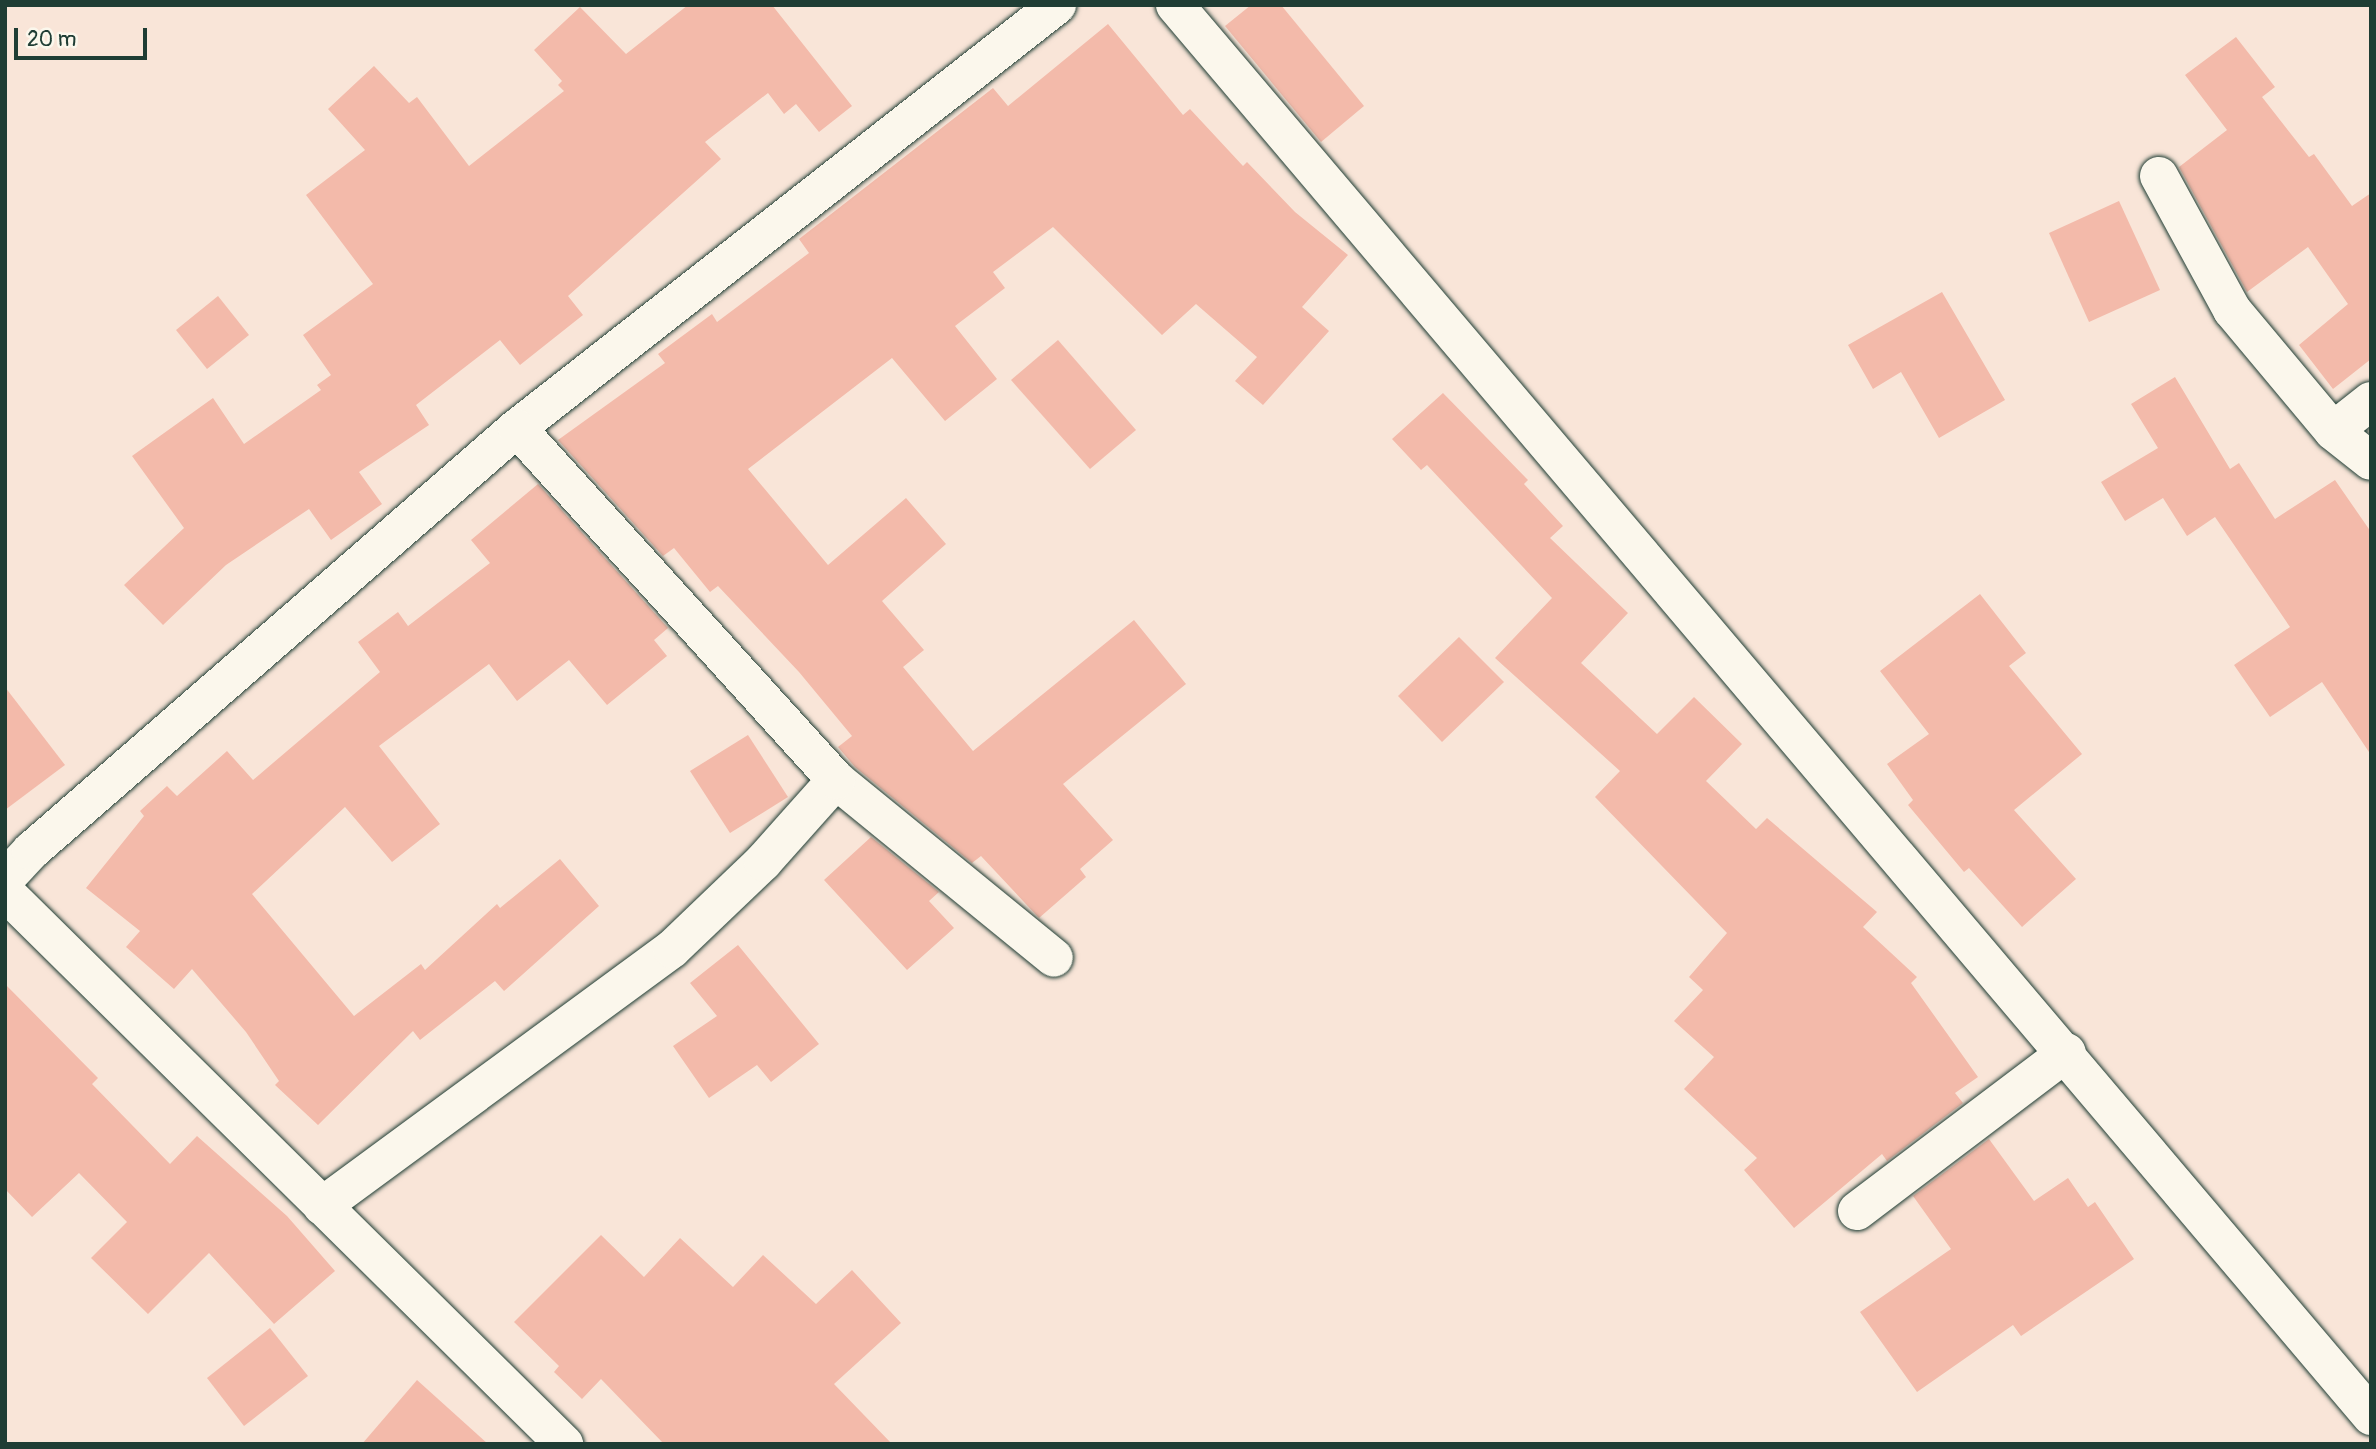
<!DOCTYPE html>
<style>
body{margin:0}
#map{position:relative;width:2376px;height:1449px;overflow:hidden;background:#f9e5d8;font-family:Pangolin,sans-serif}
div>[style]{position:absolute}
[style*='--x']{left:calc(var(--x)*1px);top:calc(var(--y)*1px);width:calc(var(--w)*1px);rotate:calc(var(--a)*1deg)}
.building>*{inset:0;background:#f3baaa}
.roads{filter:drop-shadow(0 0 2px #1f3d34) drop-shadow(0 0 2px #1f3d34)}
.minor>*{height:38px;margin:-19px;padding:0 19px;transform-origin:19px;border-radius:19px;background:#fbf7ec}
span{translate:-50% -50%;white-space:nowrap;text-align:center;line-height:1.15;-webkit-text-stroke:5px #fbf7ec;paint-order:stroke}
.frame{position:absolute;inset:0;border:7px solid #1f3d34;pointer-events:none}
.scale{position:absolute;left:14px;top:28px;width:133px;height:32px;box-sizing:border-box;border:4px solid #1f3d34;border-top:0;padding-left:9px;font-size:21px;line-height:24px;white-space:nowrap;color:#1f3d34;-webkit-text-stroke:5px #fbf7ec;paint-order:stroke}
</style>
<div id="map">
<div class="building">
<div style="clip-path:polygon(688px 5px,772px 5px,852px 106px,819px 132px,796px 104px,784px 114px,768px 93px,705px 142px,721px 159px,568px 296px,583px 315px,520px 365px,500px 340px,416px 405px,429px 425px,359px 472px,382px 504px,331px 540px,309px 509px,226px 565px,163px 625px,124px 585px,184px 528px,132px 456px,213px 398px,244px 444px,321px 390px,317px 385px,331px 375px,303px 335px,373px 284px,306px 195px,365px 150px,328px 109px,374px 66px,409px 103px,417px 97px,469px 166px,564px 91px,558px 85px,562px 81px,534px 50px,580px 7px,626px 54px)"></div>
<div style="clip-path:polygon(1251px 5px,1281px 5px,1364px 106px,1321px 142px,1225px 26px)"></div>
<div style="clip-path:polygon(1108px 24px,1183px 115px,1190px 109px,1243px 166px,1247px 162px,1295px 212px,1348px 255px,1302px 307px,1329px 331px,1263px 405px,1235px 381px,1257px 357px,1196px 304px,1162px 335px,1053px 227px,993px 272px,1005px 288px,955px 326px,997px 379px,945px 421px,892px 358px,748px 469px,828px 565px,906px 498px,946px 544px,882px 601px,924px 650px,903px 667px,973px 751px,1134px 620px,1186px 684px,1063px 784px,1113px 840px,1080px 869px,1086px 877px,1039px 918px,981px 856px,972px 863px,855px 767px,838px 747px,852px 736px,799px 672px,718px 586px,710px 592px,674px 548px,663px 556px,558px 440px,665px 363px,658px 354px,712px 314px,717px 322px,809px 253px,799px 239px,993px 88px,1008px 106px)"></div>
<div style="clip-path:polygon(2236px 37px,2275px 87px,2262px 97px,2309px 157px,2314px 154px,2352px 206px,2371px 193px,2371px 359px,2333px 389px,2299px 345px,2348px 304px,2308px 247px,2247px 292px,2179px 167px,2227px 130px,2185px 75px)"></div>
<div style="clip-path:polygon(2119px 201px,2160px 290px,2089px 322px,2049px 233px)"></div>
<div style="clip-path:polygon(1942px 292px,2005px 400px,1939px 438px,1901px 372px,1873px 389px,1848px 345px)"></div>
<div style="clip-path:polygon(218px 296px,249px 335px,207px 369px,176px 330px)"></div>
<div style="clip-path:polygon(1058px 340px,1136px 430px,1090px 469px,1011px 380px)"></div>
<div style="clip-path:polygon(2175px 377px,2230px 469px,2239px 463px,2275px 519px,2335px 480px,2371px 532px,2371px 755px,2322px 682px,2270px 717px,2234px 665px,2290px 627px,2215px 517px,2187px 536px,2163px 498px,2125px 521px,2101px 482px,2158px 448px,2131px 404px)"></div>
<div style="clip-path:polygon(1443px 393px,1528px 480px,1524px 484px,1563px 526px,1550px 538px,1628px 613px,1581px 663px,1657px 734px,1694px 697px,1742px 744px,1706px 781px,1756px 829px,1767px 818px,1877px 912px,1863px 927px,1917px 977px,1911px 983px,1978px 1077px,1955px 1093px,1963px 1103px,1887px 1161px,1882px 1154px,1794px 1228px,1744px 1170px,1757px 1158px,1684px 1089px,1714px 1057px,1674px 1021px,1703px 990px,1689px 977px,1727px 933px,1595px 797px,1620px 771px,1495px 658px,1552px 598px,1427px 465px,1421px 470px,1392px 439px)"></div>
<div style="clip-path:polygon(538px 484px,668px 628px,654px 640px,667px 656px,607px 705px,569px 660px,517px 701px,489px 664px,379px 746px,440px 824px,392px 862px,345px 807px,252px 894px,354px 1016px,421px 964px,425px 970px,497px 904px,500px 908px,560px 859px,599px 906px,504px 991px,495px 981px,420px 1040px,413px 1031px,318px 1125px,275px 1085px,279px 1081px,246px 1032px,192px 969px,174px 989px,126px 947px,140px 931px,86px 888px,144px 816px,140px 811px,167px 786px,177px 796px,227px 751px,253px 780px,380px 672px,358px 642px,398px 612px,408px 626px,490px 563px,471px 540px)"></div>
<div style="clip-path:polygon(1980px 594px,2026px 653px,2009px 666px,2082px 754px,2014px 810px,2076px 879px,2022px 927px,1969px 868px,1964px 872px,1908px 805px,1913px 800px,1887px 764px,1929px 734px,1880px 671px)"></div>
<div style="clip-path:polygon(1459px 637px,1504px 682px,1442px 742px,1398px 696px)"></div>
<div style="clip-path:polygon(5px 687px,65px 765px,5px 810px)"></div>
<div style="clip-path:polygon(748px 735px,788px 797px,730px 833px,690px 771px)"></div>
<div style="clip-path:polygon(871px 837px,939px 892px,929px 901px,954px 928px,907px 970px,824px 880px)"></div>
<div style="clip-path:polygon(738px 945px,819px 1044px,771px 1082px,757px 1065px,709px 1098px,673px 1046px,717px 1016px,690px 983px)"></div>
<div style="clip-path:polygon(5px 984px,98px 1078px,92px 1084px,170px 1164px,197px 1136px,287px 1216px,335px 1271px,274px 1324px,209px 1253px,148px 1314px,91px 1258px,127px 1222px,79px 1173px,32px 1217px,5px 1189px)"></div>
<div style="clip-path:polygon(1989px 1139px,2034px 1201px,2068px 1178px,2088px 1207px,2095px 1202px,2134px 1259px,2021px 1336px,2013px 1325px,1917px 1392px,1860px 1312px,1951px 1249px,1913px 1196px)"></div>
<div style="clip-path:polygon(601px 1235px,644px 1277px,680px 1238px,733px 1287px,763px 1255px,816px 1304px,852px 1270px,901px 1323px,834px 1384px,892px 1444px,664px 1444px,601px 1379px,582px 1399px,554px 1372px,559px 1366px,514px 1322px)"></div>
<div style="clip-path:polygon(270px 1328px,308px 1376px,244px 1426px,207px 1378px)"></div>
<div style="clip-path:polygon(417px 1380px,488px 1444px,362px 1444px)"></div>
</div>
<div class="roads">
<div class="minor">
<div style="--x:1175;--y:5;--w:1850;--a:49.71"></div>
<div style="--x:2159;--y:176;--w:153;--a:61.4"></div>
<div style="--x:2232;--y:310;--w:158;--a:50.1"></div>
<div style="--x:2371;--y:401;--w:48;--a:141.7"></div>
<div style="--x:2333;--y:431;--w:48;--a:38.3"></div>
<div style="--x:836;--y:780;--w:281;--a:39.2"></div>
<div style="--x:5;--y:879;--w:38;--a:-47"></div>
<div style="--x:31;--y:851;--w:644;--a:-41.04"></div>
<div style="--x:517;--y:428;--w:686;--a:-38.07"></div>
<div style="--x:5;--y:892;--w:786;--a:44.64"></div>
<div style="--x:322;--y:1206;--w:434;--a:-36.3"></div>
<div style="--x:672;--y:949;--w:126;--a:-43.7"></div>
<div style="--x:763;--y:862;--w:110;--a:-48.3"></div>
<div style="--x:836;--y:780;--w:475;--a:-132.2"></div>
<div style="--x:1857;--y:1211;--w:263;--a:-37.1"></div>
</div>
</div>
<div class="frame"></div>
<div class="scale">20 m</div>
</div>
